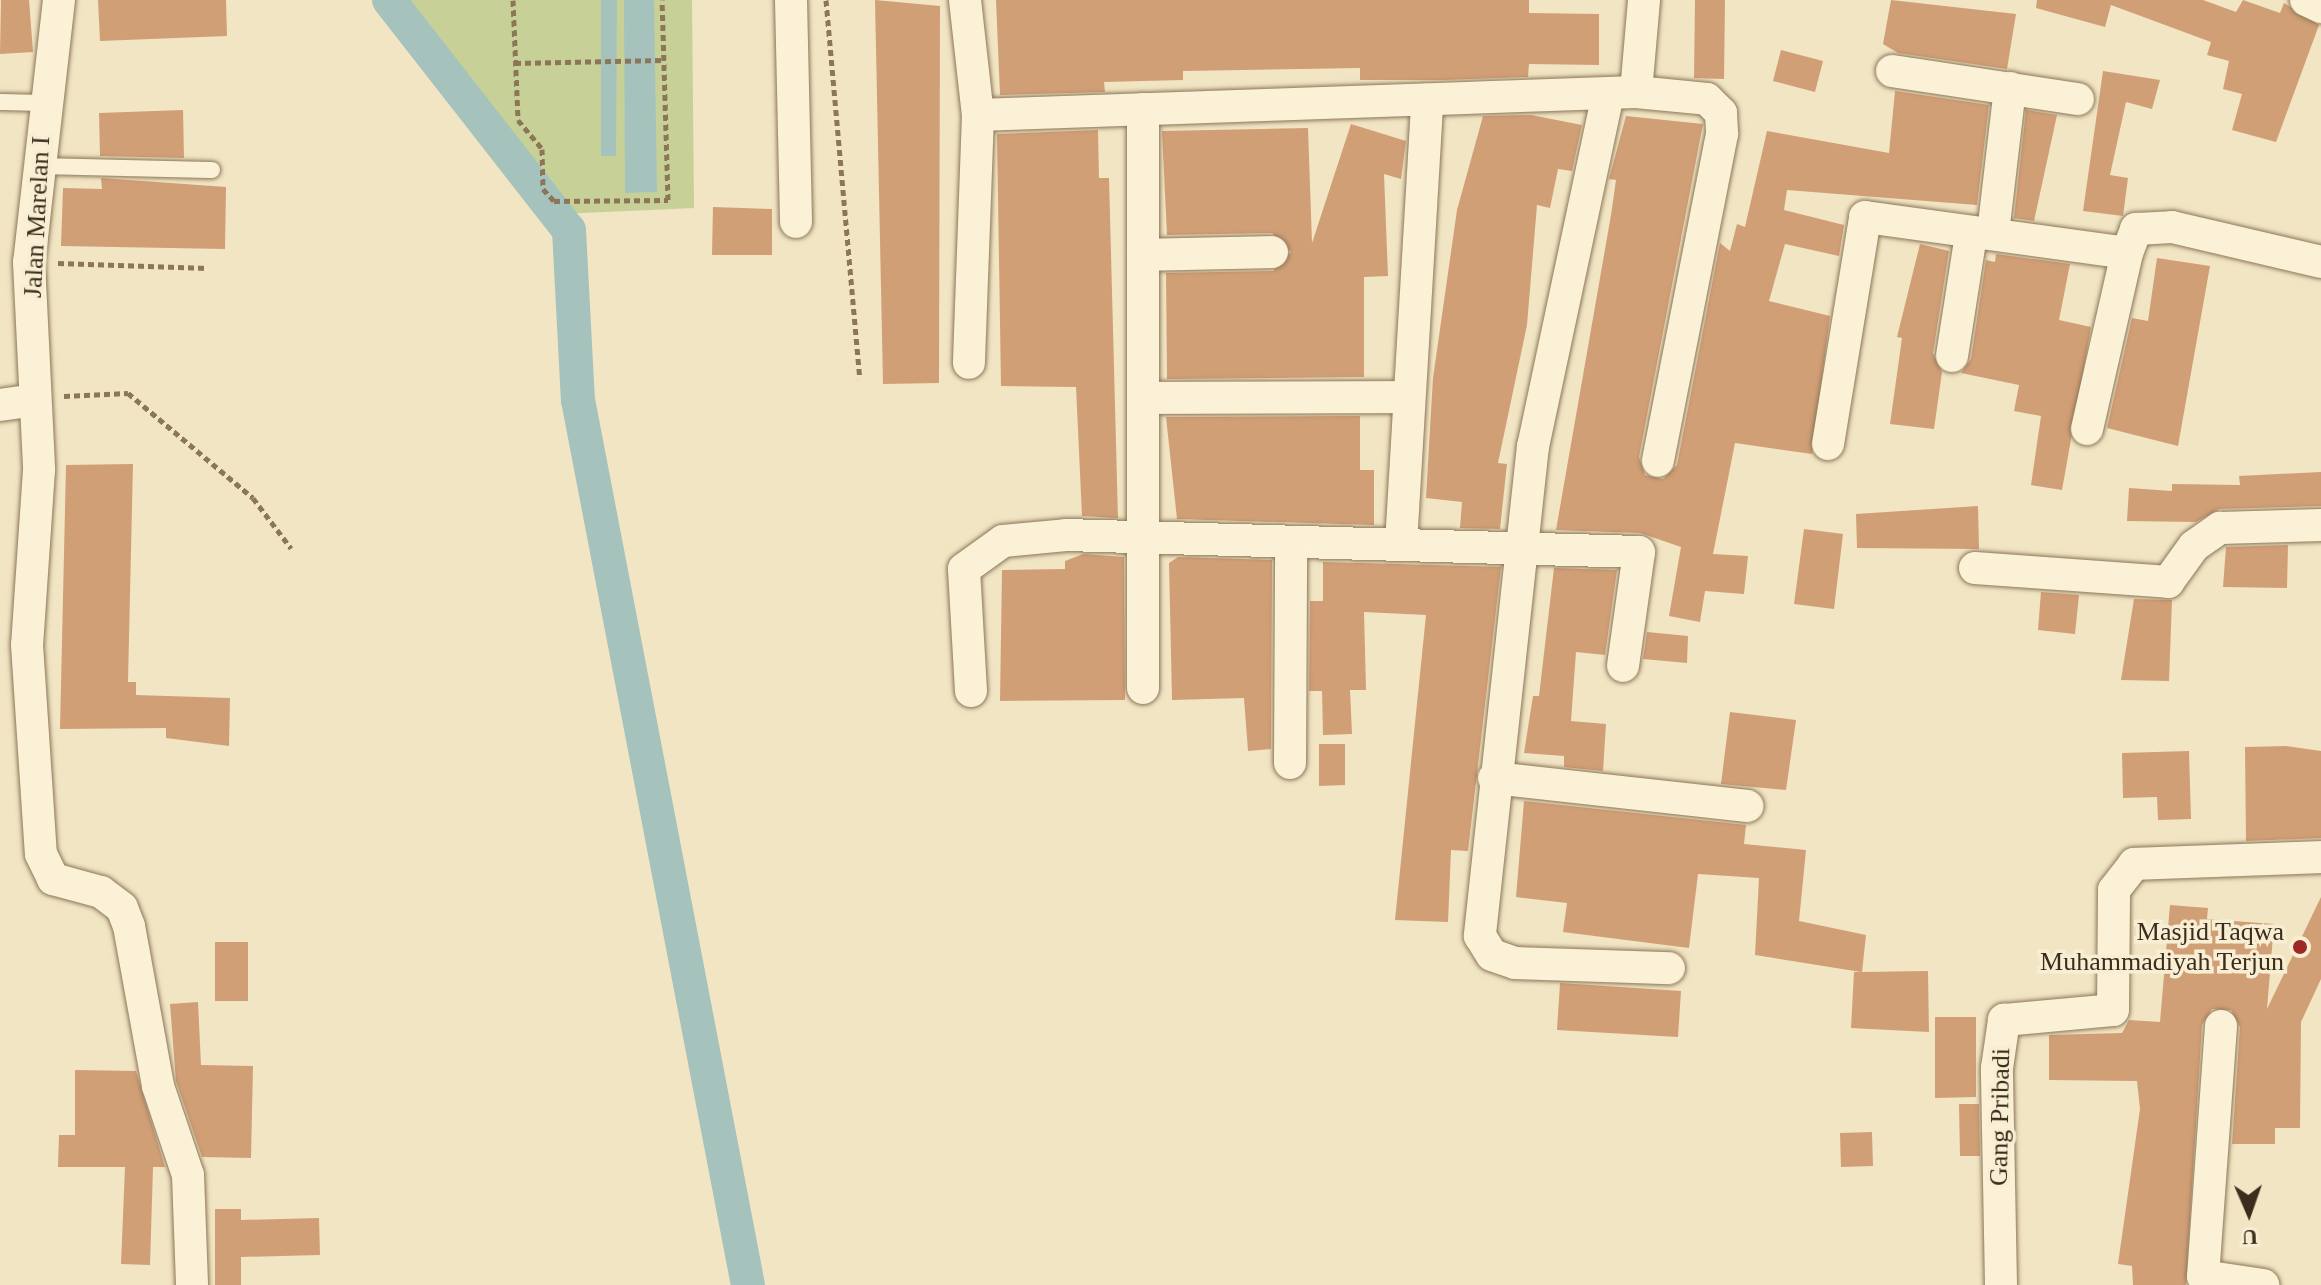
<!DOCTYPE html>
<style>
body{margin:0}
#map{position:relative;width:2321px;height:1285px;overflow:hidden;background:#f1e5c3;font-family:Georgia,serif}
div>[style]{position:absolute}
[style*='--x']{left:calc(var(--x)*1px);top:calc(var(--y)*1px);width:calc(var(--w)*1px);rotate:calc(var(--a)*1deg)}
.green>*{inset:0;background:#c7d096}
.water>*{inset:0;background:#a5c3bc}
.canal>*{height:34px;margin:-17px;padding:0 17px;transform-origin:17px;border-radius:17px;background:#a5c3bc}
.building>*{inset:0;background:#d19f76}
.path>*{height:5px;margin-top:-2.5px;transform-origin:0;background:repeating-linear-gradient(90deg,#8c7658 0 6px,transparent 0 10px)}
.roads{filter:drop-shadow(0 0 2px #8c7658) drop-shadow(0 0 2px #8c7658)}
.service>*{height:16px;margin:-8px;padding:0 8px;transform-origin:8px;border-radius:8px;background:#fbf1d7}
.minor>*{height:32px;margin:-16px;padding:0 16px;transform-origin:16px;border-radius:16px;background:#fbf1d7}
.dots>*{width:22px;height:22px;translate:-50% -50%;box-sizing:border-box;border:4px solid #f8eed3;border-radius:50%}
span{translate:-50% -50%;white-space:nowrap;text-align:center;line-height:1.15;-webkit-text-stroke:7px #f8eed3;paint-order:stroke}
.street-label{font-size:26px;color:#3b2d1d}
.poi-label{font-size:26px;color:#3b2d1d}
.right{translate:-100% -50%;text-align:right}
.north{position:absolute;left:2209px;top:1173px;width:80px;height:80px;-webkit-text-stroke:6px #f8eed3;paint-order:stroke;rotate:178deg;font-size:22px;font-weight:700;line-height:32px;text-align:center;color:#3b2d1d}
.north::after{content:'';display:block;margin:auto;width:28px;height:36px;background:#3b2d1d;clip-path:polygon(50% 0,100% 100%,50% 72%,0 100%)}
</style>
<div id="map">
<div class="green">
<div style="clip-path:polygon(389px 0,692px 0,694px 208px,560px 214px,502px 152px)"></div>
</div>
<div class="water">
<div style="clip-path:polygon(601px 0,617px 0,616px 156px,601px 156px)"></div>
<div style="clip-path:polygon(624px 0,654px 0,657px 192px,625px 193px)"></div>
</div>
<div class="canal">
<div style="--x:389;--y:0;--w:292;--a:52"></div>
<div style="--x:569;--y:230;--w:170;--a:87"></div>
<div style="--x:578;--y:400;--w:901;--a:79.13"></div>
</div>
<div class="building">
<div style="clip-path:polygon(1px 0,29px 0,33px 52px,0 54px)"></div>
<div style="clip-path:polygon(98px 0,226px 0,227px 36px,100px 41px)"></div>
<div style="clip-path:polygon(875px 0,940px 6px,939px 383px,883px 384px)"></div>
<div style="clip-path:polygon(996px 0,1529px 0,1529px 13px,1599px 14px,1599px 65px,1529px 64px,1528px 77px,1443px 80px,1360px 80px,1360px 68px,1183px 71px,1183px 80px,1104px 82px,1105px 92px,1000px 95px)"></div>
<div style="clip-path:polygon(1695px 0,1725px 0,1724px 79px,1694px 78px)"></div>
<div style="clip-path:polygon(1891px 0,2016px 14px,2007px 69px,1898px 53px,1883px 44px)"></div>
<div style="clip-path:polygon(2037px 0,2203px 0,2236px 12px,2243px 0,2280px 13px,2284px 3px,2319px 25px,2276px 142px,2232px 130px,2242px 94px,2223px 89px,2229px 61px,2207px 55px,2211px 42px,2111px 5px,2105px 27px,2036px 8px)"></div>
<div style="clip-path:polygon(1781px 50px,1823px 61px,1815px 92px,1773px 81px)"></div>
<div style="clip-path:polygon(2103px 71px,2160px 80px,2152px 109px,2126px 102px,2110px 175px,2128px 178px,2123px 216px,2083px 211px)"></div>
<div style="clip-path:polygon(1895px 91px,1989px 105px,1977px 205px,1787px 190px,1784px 210px,1844px 225px,1839px 256px,1785px 244px,1769px 301px,1830px 316px,1812px 454px,1735px 443px,1713px 554px,1748px 556px,1744px 594px,1705px 591px,1700px 622px,1669px 616px,1681px 547px,1640px 533px,1556px 530px,1611px 215px,1616px 180px,1609px 179px,1626px 116px,1703px 124px,1639px 457px,1645px 475px,1663px 479px,1677px 465px,1720px 243px,1730px 251px,1737px 224px,1745px 227px,1767px 131px,1889px 153px)"></div>
<div style="clip-path:polygon(183px 110px,184px 158px,100px 156px,99px 113px)"></div>
<div style="clip-path:polygon(2026px 110px,2057px 115px,2034px 221px,2014px 218px)"></div>
<div style="clip-path:polygon(1531px 115px,1582px 125px,1572px 171px,1558px 169px,1550px 208px,1537px 205px,1527px 325px,1498px 463px,1507px 464px,1500px 529px,1460px 528px,1462px 502px,1426px 498px,1433px 378px,1457px 210px,1483px 116px)"></div>
<div style="clip-path:polygon(1351px 124px,1406px 141px,1401px 179px,1384px 174px,1388px 276px,1364px 277px,1364px 377px,1167px 379px,1166px 273px,1273px 271px,1291px 252px,1272px 233px,1167px 235px,1162px 131px,1308px 128px,1312px 243px)"></div>
<div style="clip-path:polygon(1098px 130px,1099px 178px,1109px 178px,1118px 518px,1082px 516px,1076px 387px,1001px 386px,997px 134px)"></div>
<div style="clip-path:polygon(101px 178px,226px 187px,225px 249px,61px 246px,63px 188px,102px 189px)"></div>
<div style="clip-path:polygon(713px 207px,772px 209px,772px 255px,712px 255px)"></div>
<div style="clip-path:polygon(1920px 244px,1949px 251px,1933px 353px,1942px 372px,1934px 429px,1890px 424px,1902px 338px,1897px 337px)"></div>
<div style="clip-path:polygon(1996px 254px,2070px 264px,2059px 320px,2091px 327px,2062px 490px,2031px 485px,2041px 416px,2014px 411px,2019px 385px,1961px 373px,1971px 359px,1986px 260px,1995px 262px)"></div>
<div style="clip-path:polygon(2157px 258px,2210px 266px,2178px 446px,2107px 428px,2132px 318px,2148px 321px)"></div>
<div style="clip-path:polygon(1360px 416px,1360px 470px,1374px 470px,1374px 525px,1177px 519px,1166px 417px)"></div>
<div style="clip-path:polygon(133px 464px,128px 682px,136px 682px,136px 695px,230px 698px,229px 746px,166px 738px,166px 728px,60px 729px,66px 465px)"></div>
<div style="clip-path:polygon(2321px 472px,2321px 506px,2219px 509px,2196px 522px,2127px 521px,2129px 488px,2172px 491px,2172px 484px,2240px 485px,2239px 476px)"></div>
<div style="clip-path:polygon(1978px 506px,1979px 549px,1857px 548px,1856px 514px)"></div>
<div style="clip-path:polygon(1804px 529px,1843px 534px,1834px 609px,1794px 604px)"></div>
<div style="clip-path:polygon(2288px 545px,2287px 588px,2223px 587px,2226px 547px)"></div>
<div style="clip-path:polygon(1083px 554px,1124px 557px,1125px 700px,1000px 701px,1002px 570px,1065px 569px,1065px 561px)"></div>
<div style="clip-path:polygon(1178px 557px,1272px 560px,1271px 749px,1248px 751px,1244px 698px,1172px 700px,1169px 563px)"></div>
<div style="clip-path:polygon(1323px 562px,1501px 567px,1468px 851px,1451px 850px,1448px 922px,1395px 920px,1426px 615px,1364px 612px,1366px 690px,1350px 690px,1352px 734px,1323px 735px,1322px 691px,1309px 691px,1310px 601px,1323px 601px)"></div>
<div style="clip-path:polygon(1554px 568px,1617px 570px,1605px 655px,1576px 652px,1571px 721px,1606px 724px,1603px 771px,1564px 767px,1564px 756px,1524px 753px,1533px 696px,1539px 696px)"></div>
<div style="clip-path:polygon(2041px 592px,2079px 595px,2075px 634px,2038px 630px)"></div>
<div style="clip-path:polygon(2134px 599px,2172px 600px,2169px 681px,2121px 680px)"></div>
<div style="clip-path:polygon(1647px 632px,1688px 636px,1687px 663px,1643px 659px)"></div>
<div style="clip-path:polygon(1730px 712px,1796px 720px,1786px 790px,1721px 784px)"></div>
<div style="clip-path:polygon(1319px 744px,1345px 744px,1345px 785px,1319px 786px)"></div>
<div style="clip-path:polygon(2286px 746px,2321px 751px,2321px 838px,2246px 841px,2245px 747px)"></div>
<div style="clip-path:polygon(2189px 751px,2191px 819px,2158px 820px,2157px 797px,2123px 798px,2122px 753px)"></div>
<div style="clip-path:polygon(1524px 801px,1746px 825px,1744px 844px,1806px 850px,1799px 921px,1866px 935px,1862px 972px,1928px 971px,1929px 1032px,1851px 1028px,1854px 972px,1861px 972px,1755px 955px,1759px 878px,1698px 874px,1689px 948px,1563px 932px,1567px 903px,1516px 897px)"></div>
<div style="clip-path:polygon(2321px 897px,2321px 979px,2301px 1022px,2300px 1128px,2275px 1128px,2275px 1144px,2232px 1144px,2240px 1027px,2231px 1010px,2212px 1009px,2202px 1025px,2186px 1285px,2133px 1285px,2132px 1266px,2118px 1264px,2140px 1109px,2137px 1081px,2049px 1080px,2049px 1035px,2122px 1033px,2129px 1020px,2160px 1022px,2170px 905px,2208px 908px,2207px 919px,2274px 924px,2267px 1009px)"></div>
<div style="clip-path:polygon(215px 942px,248px 942px,248px 1001px,215px 1001px)"></div>
<div style="clip-path:polygon(1560px 983px,1681px 991px,1678px 1037px,1557px 1030px)"></div>
<div style="clip-path:polygon(198px 1002px,201px 1065px,253px 1066px,251px 1158px,202px 1157px,176px 1081px,170px 1004px)"></div>
<div style="clip-path:polygon(1935px 1017px,1976px 1017px,1976px 1097px,1935px 1098px)"></div>
<div style="clip-path:polygon(75px 1070px,136px 1071px,165px 1167px,153px 1167px,150px 1265px,121px 1264px,125px 1167px,58px 1167px,59px 1135px,75px 1135px)"></div>
<div style="clip-path:polygon(1959px 1104px,1979px 1104px,1980px 1156px,1960px 1156px)"></div>
<div style="clip-path:polygon(1872px 1132px,1873px 1166px,1841px 1167px,1840px 1133px)"></div>
<div style="clip-path:polygon(215px 1209px,241px 1209px,241px 1220px,319px 1218px,320px 1255px,241px 1257px,241px 1285px,215px 1285px)"></div>
</div>
<div class="path">
<div style="--x:513;--y:0;--w:120;--a:87.6"></div>
<div style="--x:518;--y:120;--w:38;--a:50"></div>
<div style="--x:542;--y:149;--w:40;--a:88.6"></div>
<div style="--x:543;--y:189;--w:16;--a:47"></div>
<div style="--x:554;--y:201;--w:114;--a:-0.5"></div>
<div style="--x:668;--y:200;--w:200;--a:-91.7"></div>
<div style="--x:826;--y:0;--w:380;--a:84.9"></div>
<div style="--x:515;--y:63;--w:149;--a:-1.2"></div>
<div style="--x:58;--y:263;--w:150;--a:1.9"></div>
<div style="--x:64;--y:396;--w:64;--a:-2.7"></div>
<div style="--x:128;--y:393;--w:163;--a:40"></div>
<div style="--x:253;--y:498;--w:63;--a:52.8"></div>
</div>
<div class="roads">
<div class="service">
<div style="--x:0;--y:102;--w:45;--a:1.3"></div>
<div style="--x:37;--y:166;--w:175;--a:1.3"></div>
</div>
<div class="minor">
<div style="--x:59;--y:0;--w:264;--a:96.5"></div>
<div style="--x:29;--y:262;--w:208;--a:87.2"></div>
<div style="--x:39;--y:470;--w:175;--a:93.9"></div>
<div style="--x:27;--y:645;--w:209;--a:86.2"></div>
<div style="--x:41;--y:854;--w:28;--a:64"></div>
<div style="--x:53;--y:879;--w:50;--a:15.2"></div>
<div style="--x:101;--y:892;--w:26;--a:37"></div>
<div style="--x:122;--y:908;--w:19;--a:69"></div>
<div style="--x:129;--y:926;--w:163;--a:79.7"></div>
<div style="--x:158;--y:1086;--w:94;--a:71.4"></div>
<div style="--x:188;--y:1175;--w:110;--a:87.9"></div>
<div style="--x:791;--y:0;--w:222;--a:88.7"></div>
<div style="--x:965;--y:0;--w:116;--a:83.6"></div>
<div style="--x:978;--y:115;--w:248;--a:92.1"></div>
<div style="--x:2306;--y:0;--w:17;--a:25"></div>
<div style="--x:1892;--y:71;--w:188;--a:8.6"></div>
<div style="--x:1636;--y:92;--w:92;--a:-85"></div>
<div style="--x:1608;--y:94;--w:360;--a:102"></div>
<div style="--x:1533;--y:446;--w:493;--a:96.2"></div>
<div style="--x:1480;--y:936;--w:22;--a:58"></div>
<div style="--x:1492;--y:955;--w:24;--a:19"></div>
<div style="--x:1515;--y:963;--w:154;--a:1.9"></div>
<div style="--x:1143;--y:109;--w:579;--a:90"></div>
<div style="--x:978;--y:115;--w:658;--a:-2"></div>
<div style="--x:1636;--y:92;--w:71;--a:5.6"></div>
<div style="--x:1707;--y:99;--w:20;--a:45"></div>
<div style="--x:1721;--y:113;--w:21;--a:87"></div>
<div style="--x:1722;--y:134;--w:333;--a:101.1"></div>
<div style="--x:1993;--y:233;--w:146;--a:-83.3"></div>
<div style="--x:1143;--y:255;--w:129;--a:-1.3"></div>
<div style="--x:1952;--y:356;--w:123;--a:-81.1"></div>
<div style="--x:1143;--y:398;--w:266;--a:-0.2"></div>
<div style="--x:0;--y:405;--w:35;--a:-8"></div>
<div style="--x:2087;--y:429;--w:180;--a:-77.2"></div>
<div style="--x:1828;--y:444;--w:230;--a:-80.7"></div>
<div style="--x:1865;--y:217;--w:264;--a:7.8"></div>
<div style="--x:2127;--y:253;--w:26;--a:-69"></div>
<div style="--x:2136;--y:229;--w:36;--a:-3"></div>
<div style="--x:2172;--y:227;--w:153;--a:13.2"></div>
<div style="--x:1401;--y:544;--w:445;--a:-86.6"></div>
<div style="--x:1975;--y:568;--w:194;--a:4.1"></div>
<div style="--x:2168;--y:582;--w:44;--a:-54.2"></div>
<div style="--x:2194;--y:546;--w:32;--a:-35"></div>
<div style="--x:2220;--y:528;--w:101;--a:-1.7"></div>
<div style="--x:971;--y:691;--w:122;--a:-93.3"></div>
<div style="--x:964;--y:569;--w:48;--a:-35.7"></div>
<div style="--x:1003;--y:541;--w:63;--a:-5.4"></div>
<div style="--x:1066;--y:535;--w:573;--a:1.7"></div>
<div style="--x:1639;--y:552;--w:115;--a:98"></div>
<div style="--x:1290;--y:763;--w:218;--a:-89.7"></div>
<div style="--x:1494;--y:778;--w:255;--a:6.3"></div>
<div style="--x:2221;--y:1026;--w:251;--a:94.1"></div>
<div style="--x:2203;--y:1276;--w:61;--a:8.5"></div>
<div style="--x:2001;--y:1285;--w:217;--a:-91.1"></div>
<div style="--x:1997;--y:1068;--w:49;--a:-81.7"></div>
<div style="--x:2004;--y:1020;--w:109;--a:-5.2"></div>
<div style="--x:2113;--y:1010;--w:120;--a:-89.5"></div>
<div style="--x:2114;--y:890;--w:33;--a:-52"></div>
<div style="--x:2134;--y:864;--w:187;--a:-2.1"></div>
</div>
</div>
<div class="dots">
<div style="left:2300px;top:947px;background:#9f2724"></div>
</div>
<div class="street-label">
<span style="left:37px;top:217px;rotate:-87deg">Jalan Marelan I</span>
<span style="left:2000px;top:1117px;rotate:-89deg">Gang Pribadi</span>
</div>
<div class="poi-label">
<span class="right" style="left:2284px;top:947px">Masjid Taqwa<br>Muhammadiyah Terjun</span>
</div>
<div class="north">U</div>
</div>
